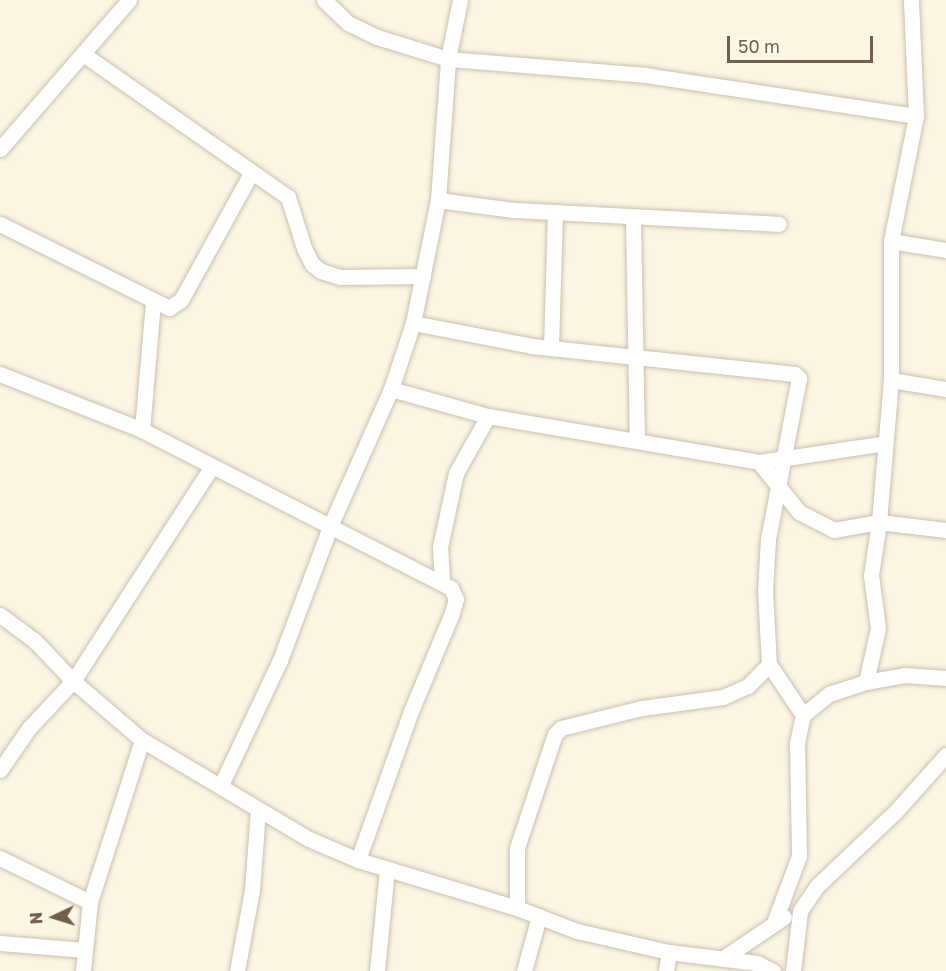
<!DOCTYPE html>
<style>
body{margin:0}
#map{position:relative;width:946px;height:971px;overflow:hidden;background:#fbf5e4;font-family:"Golos Text",sans-serif}
div>[style]{position:absolute}
[style*='--x']{left:calc(var(--x)*1px);top:calc(var(--y)*1px);width:calc(var(--w)*1px);rotate:calc(var(--a)*1deg)}
.roads{filter:drop-shadow(0 0 2px #cec0ae) drop-shadow(0 0 2px #cec0ae)}
.minor>*{height:15px;margin:-7.5px;padding:0 7.5px;transform-origin:7.5px;border-radius:7.5px;background:#fff}
span{translate:-50% -50%;white-space:nowrap;text-align:center;line-height:1.15;-webkit-text-stroke:6px #fef9ea;paint-order:stroke}
.north{position:absolute;left:24px;top:887px;width:60px;height:60px;-webkit-text-stroke:4px #fef9ea;paint-order:stroke;rotate:266deg;font-size:16px;font-weight:700;line-height:24px;text-align:center;color:#735e4b}
.north::after{content:'';display:block;margin:auto;width:21px;height:27px;background:#735e4b;clip-path:polygon(50% 0,100% 100%,50% 72%,0 100%)}
.scale{position:absolute;left:727px;top:36px;width:146px;height:27px;box-sizing:border-box;border:3px solid #735e4b;border-top:0;padding-left:8px;font-size:18px;line-height:21px;white-space:nowrap;color:#735e4b;-webkit-text-stroke:4px #fef9ea;paint-order:stroke}
</style>
<div id="map">
<div class="roads">
<div class="minor">
<div style="--x:324;--y:0;--w:33;--a:44"></div>
<div style="--x:348;--y:23;--w:32;--a:26"></div>
<div style="--x:377;--y:37;--w:74;--a:17.2"></div>
<div style="--x:448;--y:59;--w:198;--a:4.6"></div>
<div style="--x:645;--y:75;--w:274;--a:8.6"></div>
<div style="--x:83;--y:54;--w:250;--a:34.9"></div>
<div style="--x:288;--y:197;--w:53;--a:72.6"></div>
<div style="--x:304;--y:248;--w:18;--a:63"></div>
<div style="--x:312;--y:264;--w:11;--a:38"></div>
<div style="--x:321;--y:271;--w:20;--a:18"></div>
<div style="--x:340;--y:277;--w:83;--a:-0.7"></div>
<div style="--x:0;--y:149;--w:197;--a:-49.1"></div>
<div style="--x:438;--y:200;--w:76;--a:7.6"></div>
<div style="--x:513;--y:210;--w:266;--a:3"></div>
<div style="--x:633;--y:217;--w:223;--a:89"></div>
<div style="--x:0;--y:224;--w:189;--a:26.4"></div>
<div style="--x:169;--y:308;--w:14;--a:-34"></div>
<div style="--x:181;--y:300;--w:145;--a:-61.1"></div>
<div style="--x:891;--y:241;--w:56;--a:9.3"></div>
<div style="--x:413;--y:323;--w:121;--a:10.9"></div>
<div style="--x:532;--y:346;--w:264;--a:6.1"></div>
<div style="--x:795;--y:374;--w:6;--a:45"></div>
<div style="--x:799;--y:378;--w:164;--a:100.9"></div>
<div style="--x:768;--y:539;--w:52;--a:93.3"></div>
<div style="--x:765;--y:591;--w:73;--a:86.9"></div>
<div style="--x:769;--y:664;--w:61;--a:56.3"></div>
<div style="--x:551;--y:348;--w:136;--a:-88.3"></div>
<div style="--x:0;--y:374;--w:153;--a:21.5"></div>
<div style="--x:142;--y:430;--w:347;--a:27.1"></div>
<div style="--x:451;--y:588;--w:12;--a:66"></div>
<div style="--x:456;--y:599;--w:15;--a:106"></div>
<div style="--x:452;--y:613;--w:106;--a:112.7"></div>
<div style="--x:411;--y:711;--w:158;--a:109.6"></div>
<div style="--x:891;--y:380;--w:56;--a:9.3"></div>
<div style="--x:391;--y:389;--w:101;--a:15.6"></div>
<div style="--x:488;--y:416;--w:275;--a:9.6"></div>
<div style="--x:759;--y:462;--w:128;--a:-8.5"></div>
<div style="--x:142;--y:430;--w:128;--a:-85.1"></div>
<div style="--x:759;--y:462;--w:64;--a:51.3"></div>
<div style="--x:799;--y:512;--w:39;--a:27"></div>
<div style="--x:834;--y:530;--w:46;--a:-10.1"></div>
<div style="--x:879;--y:522;--w:67;--a:6.8"></div>
<div style="--x:442;--y:582;--w:35;--a:-93"></div>
<div style="--x:440;--y:547;--w:76;--a:-77.8"></div>
<div style="--x:456;--y:473;--w:65;--a:-60.7"></div>
<div style="--x:0;--y:615;--w:44;--a:36.6"></div>
<div style="--x:35;--y:641;--w:55;--a:46.5"></div>
<div style="--x:73;--y:681;--w:91;--a:40.5"></div>
<div style="--x:142;--y:740;--w:194;--a:30.7"></div>
<div style="--x:309;--y:839;--w:53;--a:23.2"></div>
<div style="--x:358;--y:860;--w:166;--a:16.8"></div>
<div style="--x:517;--y:908;--w:64;--a:21"></div>
<div style="--x:577;--y:931;--w:94;--a:12.9"></div>
<div style="--x:669;--y:952;--w:89;--a:7.1"></div>
<div style="--x:757;--y:963;--w:18;--a:27"></div>
<div style="--x:866;--y:682;--w:55;--a:-77.5"></div>
<div style="--x:878;--y:628;--w:53;--a:-97.5"></div>
<div style="--x:871;--y:575;--w:54;--a:-81.4"></div>
<div style="--x:879;--y:522;--w:143;--a:-85.2"></div>
<div style="--x:891;--y:380;--w:139;--a:-90"></div>
<div style="--x:891;--y:241;--w:127;--a:-78.7"></div>
<div style="--x:916;--y:116;--w:116;--a:-92.5"></div>
<div style="--x:0;--y:770;--w:51;--a:-55.4"></div>
<div style="--x:29;--y:728;--w:64;--a:-46.9"></div>
<div style="--x:73;--y:681;--w:256;--a:-57.1"></div>
<div style="--x:221;--y:785;--w:138;--a:-64.7"></div>
<div style="--x:280;--y:660;--w:145;--a:-69.4"></div>
<div style="--x:331;--y:524;--w:148;--a:-66"></div>
<div style="--x:391;--y:389;--w:70;--a:-71.6"></div>
<div style="--x:413;--y:323;--w:126;--a:-78.5"></div>
<div style="--x:438;--y:200;--w:141;--a:-85.9"></div>
<div style="--x:448;--y:59;--w:60;--a:-78.5"></div>
<div style="--x:0;--y:858;--w:100;--a:26.1"></div>
<div style="--x:517;--y:908;--w:60;--a:-90"></div>
<div style="--x:517;--y:848;--w:120;--a:-71.6"></div>
<div style="--x:555;--y:734;--w:8;--a:-45"></div>
<div style="--x:561;--y:728;--w:83;--a:-13.9"></div>
<div style="--x:642;--y:708;--w:82;--a:-7.7"></div>
<div style="--x:723;--y:697;--w:27;--a:-24"></div>
<div style="--x:748;--y:686;--w:30;--a:-46"></div>
<div style="--x:775;--y:920;--w:68;--a:-69.4"></div>
<div style="--x:799;--y:856;--w:113;--a:-91"></div>
<div style="--x:797;--y:743;--w:29;--a:-78"></div>
<div style="--x:803;--y:715;--w:33;--a:-39"></div>
<div style="--x:829;--y:694;--w:39;--a:-18"></div>
<div style="--x:866;--y:682;--w:39;--a:-10"></div>
<div style="--x:904;--y:675;--w:42;--a:4.1"></div>
<div style="--x:0;--y:943;--w:85;--a:4.7"></div>
<div style="--x:725;--y:957;--w:71;--a:-34.1"></div>
<div style="--x:83;--y:971;--w:69;--a:-84.2"></div>
<div style="--x:90;--y:902;--w:170;--a:-72.2"></div>
<div style="--x:237;--y:971;--w:82;--a:-79.5"></div>
<div style="--x:252;--y:890;--w:79;--a:-85.7"></div>
<div style="--x:377;--y:971;--w:102;--a:-84.4"></div>
<div style="--x:524;--y:971;--w:57;--a:-74.7"></div>
<div style="--x:666;--y:971;--w:19;--a:-81"></div>
<div style="--x:793;--y:971;--w:60;--a:-83.3"></div>
<div style="--x:800;--y:911;--w:30;--a:-56"></div>
<div style="--x:817;--y:886;--w:109;--a:-43.5"></div>
<div style="--x:896;--y:811;--w:75;--a:-48.2"></div>
</div>
</div>
<div class="north">N</div>
<div class="scale">50 m</div>
</div>
